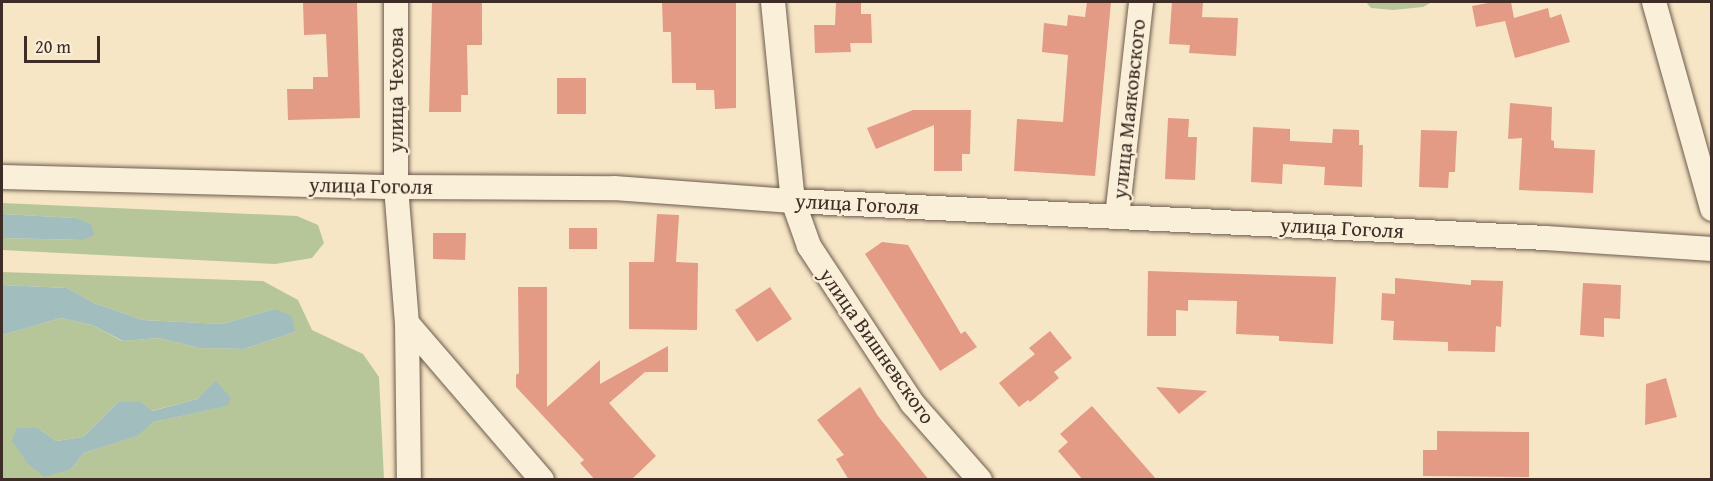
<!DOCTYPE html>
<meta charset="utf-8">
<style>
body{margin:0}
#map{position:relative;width:1713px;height:481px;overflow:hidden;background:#f7e6c5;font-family:"Gentium Book Plus",serif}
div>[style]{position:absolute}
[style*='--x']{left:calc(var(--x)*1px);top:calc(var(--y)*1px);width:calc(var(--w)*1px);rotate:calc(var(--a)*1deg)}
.green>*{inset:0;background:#b7c699}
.water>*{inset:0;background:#a1bdbe}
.building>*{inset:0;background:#e39b85}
.roads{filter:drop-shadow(0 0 2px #6c5b4e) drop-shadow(0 0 2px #6c5b4e)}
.street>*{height:24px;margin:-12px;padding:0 12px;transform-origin:12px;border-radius:12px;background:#faefd9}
span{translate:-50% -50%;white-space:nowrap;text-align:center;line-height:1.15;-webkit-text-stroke:4.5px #faefd9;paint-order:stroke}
.street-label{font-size:21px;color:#3e2d26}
.frame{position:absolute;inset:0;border:3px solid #3e2d26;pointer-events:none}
.scale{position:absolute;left:24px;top:36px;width:76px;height:27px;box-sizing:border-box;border:3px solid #3e2d26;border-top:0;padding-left:8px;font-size:18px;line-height:21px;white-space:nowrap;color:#3e2d26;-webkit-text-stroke:4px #faefd9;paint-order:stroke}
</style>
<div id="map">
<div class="green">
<div style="clip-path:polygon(1366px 2px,1432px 2px,1423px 7px,1393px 10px,1371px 8px)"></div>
<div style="clip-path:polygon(2px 203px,297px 216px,318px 225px,324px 243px,312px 258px,275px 264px,2px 250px,2px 238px,82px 240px,75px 218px,2px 214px)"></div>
<div style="clip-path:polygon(evenodd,2px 272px,263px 281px,298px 300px,312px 330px,363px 354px,379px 377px,384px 479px,2px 480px,2px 335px,61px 318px,92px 325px,122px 341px,159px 338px,199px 348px,244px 349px,295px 332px,274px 309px,222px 324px,143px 320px,94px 303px,67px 288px,2px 285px,2px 272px,216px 382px,226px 406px,154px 422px,136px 436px,84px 453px,71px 469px,38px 428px,56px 441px,83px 437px,118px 402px,141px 402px,151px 411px,197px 399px,216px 382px)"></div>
</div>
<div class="water">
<div style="clip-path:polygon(2px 214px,75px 218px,91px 224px,94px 235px,82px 240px,2px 238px)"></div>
<div style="clip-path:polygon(2px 285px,67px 288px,94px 303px,143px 320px,222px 324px,274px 309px,292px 316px,295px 332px,244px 349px,199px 348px,159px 338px,123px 341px,92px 325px,61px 318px,2px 335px)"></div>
<div style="clip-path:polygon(216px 381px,231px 398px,227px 406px,154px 422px,137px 436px,84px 453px,71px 469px,44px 477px,28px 464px,12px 441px,17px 428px,38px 428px,56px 441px,83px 437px,118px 402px,141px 402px,152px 411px,197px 399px)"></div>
</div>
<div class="building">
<div style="clip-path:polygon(303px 2px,357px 2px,360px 118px,288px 120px,287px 89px,313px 89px,313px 77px,328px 77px,326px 34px,304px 35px)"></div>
<div style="clip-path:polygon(432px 2px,482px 2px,482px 45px,467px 45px,468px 95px,461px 95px,461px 112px,429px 112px)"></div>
<div style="clip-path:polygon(662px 2px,736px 2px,736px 108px,715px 109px,714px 90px,696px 90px,696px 83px,672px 83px,671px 32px,663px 32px)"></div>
<div style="clip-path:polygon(836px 2px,861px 2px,861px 14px,871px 14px,872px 43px,850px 43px,851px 52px,815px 53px,814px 25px,835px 25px)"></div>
<div style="clip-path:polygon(1087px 2px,1111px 2px,1095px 176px,1014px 171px,1017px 119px,1063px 122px,1068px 55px,1042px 52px,1044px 23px,1067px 26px,1068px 15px,1085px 17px)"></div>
<div style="clip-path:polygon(1172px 2px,1203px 2px,1202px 17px,1238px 18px,1236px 56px,1189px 53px,1190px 45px,1169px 44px)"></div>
<div style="clip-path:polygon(1493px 2px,1511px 2px,1514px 18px,1548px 8px,1550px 18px,1561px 14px,1570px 42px,1515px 58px,1505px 21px,1476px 27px,1472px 6px)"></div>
<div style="clip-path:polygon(557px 78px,586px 78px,586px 114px,557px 114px)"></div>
<div style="clip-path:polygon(1510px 103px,1552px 107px,1551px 140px,1554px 141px,1554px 148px,1595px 150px,1593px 193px,1519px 190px,1522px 138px,1508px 139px)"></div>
<div style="clip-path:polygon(913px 110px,971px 110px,970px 154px,962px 154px,962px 171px,934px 171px,934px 125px,876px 149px,867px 128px)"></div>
<div style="clip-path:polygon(1168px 118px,1189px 119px,1188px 137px,1197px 137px,1195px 180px,1165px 179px)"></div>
<div style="clip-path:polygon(1253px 127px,1290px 129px,1290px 141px,1332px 143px,1333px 129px,1359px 130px,1359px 145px,1363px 145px,1362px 187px,1324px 185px,1325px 167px,1283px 164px,1282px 184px,1251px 182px)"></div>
<div style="clip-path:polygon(1421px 130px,1457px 131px,1455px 172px,1449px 172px,1448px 188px,1419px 187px)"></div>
<div style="clip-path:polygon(657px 214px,679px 215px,676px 262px,698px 263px,697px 330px,629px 329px,629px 262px,654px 262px)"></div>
<div style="clip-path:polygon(569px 228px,597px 228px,597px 249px,569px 249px)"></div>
<div style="clip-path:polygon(433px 233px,466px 233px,465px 260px,433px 259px)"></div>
<div style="clip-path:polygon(882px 242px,908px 245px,961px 334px,965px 331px,977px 347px,940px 371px,865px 254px)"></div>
<div style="clip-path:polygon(1148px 271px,1336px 277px,1333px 344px,1279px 341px,1279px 336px,1236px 334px,1237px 301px,1188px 300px,1188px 311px,1176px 310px,1176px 336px,1147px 336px)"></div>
<div style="clip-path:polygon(1395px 278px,1471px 285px,1471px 280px,1503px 281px,1501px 327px,1496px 326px,1495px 352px,1448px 351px,1448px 342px,1393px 340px,1394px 321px,1381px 320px,1382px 293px,1395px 294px)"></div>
<div style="clip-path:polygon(1583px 283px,1621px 285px,1620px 319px,1604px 318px,1604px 337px,1580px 335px)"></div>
<div style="clip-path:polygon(518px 287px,547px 287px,547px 407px,600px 360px,600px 384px,668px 346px,668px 372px,645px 372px,609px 403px,656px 456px,631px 480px,595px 480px,580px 463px,584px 460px,516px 387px,516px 375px,519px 373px)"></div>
<div style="clip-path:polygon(770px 287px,792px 319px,757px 342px,735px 310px)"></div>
<div style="clip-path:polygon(1050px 331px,1072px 358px,1054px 372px,1059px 378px,1030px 402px,1028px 400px,1019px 407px,999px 383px,1035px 354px,1029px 348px)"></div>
<div style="clip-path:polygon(1666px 378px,1677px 417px,1645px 425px,1646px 384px)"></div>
<div style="clip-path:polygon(860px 387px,878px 416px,929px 480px,849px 480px,836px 459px,844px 455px,817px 420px)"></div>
<div style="clip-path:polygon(1156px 387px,1207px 391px,1179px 414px)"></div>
<div style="clip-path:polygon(1092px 406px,1157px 480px,1083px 480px,1058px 451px,1068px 442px,1060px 434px)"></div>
<div style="clip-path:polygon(1437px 431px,1529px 432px,1529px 477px,1423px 476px,1423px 450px,1437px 450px)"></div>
</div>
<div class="roads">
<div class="street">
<div style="--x:396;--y:2;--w:185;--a:90"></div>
<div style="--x:396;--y:187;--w:136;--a:85.4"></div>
<div style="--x:407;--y:323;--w:207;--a:49.3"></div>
<div style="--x:773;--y:2;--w:200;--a:84.3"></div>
<div style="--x:793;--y:201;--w:48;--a:70.4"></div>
<div style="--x:809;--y:246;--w:188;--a:56.7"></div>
<div style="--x:912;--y:403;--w:103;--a:48.6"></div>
<div style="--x:1654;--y:2;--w:215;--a:74.3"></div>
<div style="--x:2;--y:177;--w:394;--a:1.5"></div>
<div style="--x:396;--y:187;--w:218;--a:0.3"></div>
<div style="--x:614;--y:188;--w:179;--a:4.2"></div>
<div style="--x:793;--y:201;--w:754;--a:2.81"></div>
<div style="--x:1546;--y:238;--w:166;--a:3.8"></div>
<div style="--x:1117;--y:217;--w:216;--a:-83.6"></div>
<div style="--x:407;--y:323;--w:157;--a:89.3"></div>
</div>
</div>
<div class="street-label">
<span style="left:396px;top:90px;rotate:-90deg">улица Чехова</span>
<span style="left:1129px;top:109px;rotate:-84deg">улица Маяковского</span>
<span style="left:371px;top:186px;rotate:1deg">улица Гоголя</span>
<span style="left:857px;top:204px;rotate:3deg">улица Гоголя</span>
<span style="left:1342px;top:228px;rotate:3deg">улица Гоголя</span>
<span style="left:877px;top:346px;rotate:55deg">улица Вишневского</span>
</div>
<div class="frame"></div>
<div class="scale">20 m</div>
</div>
